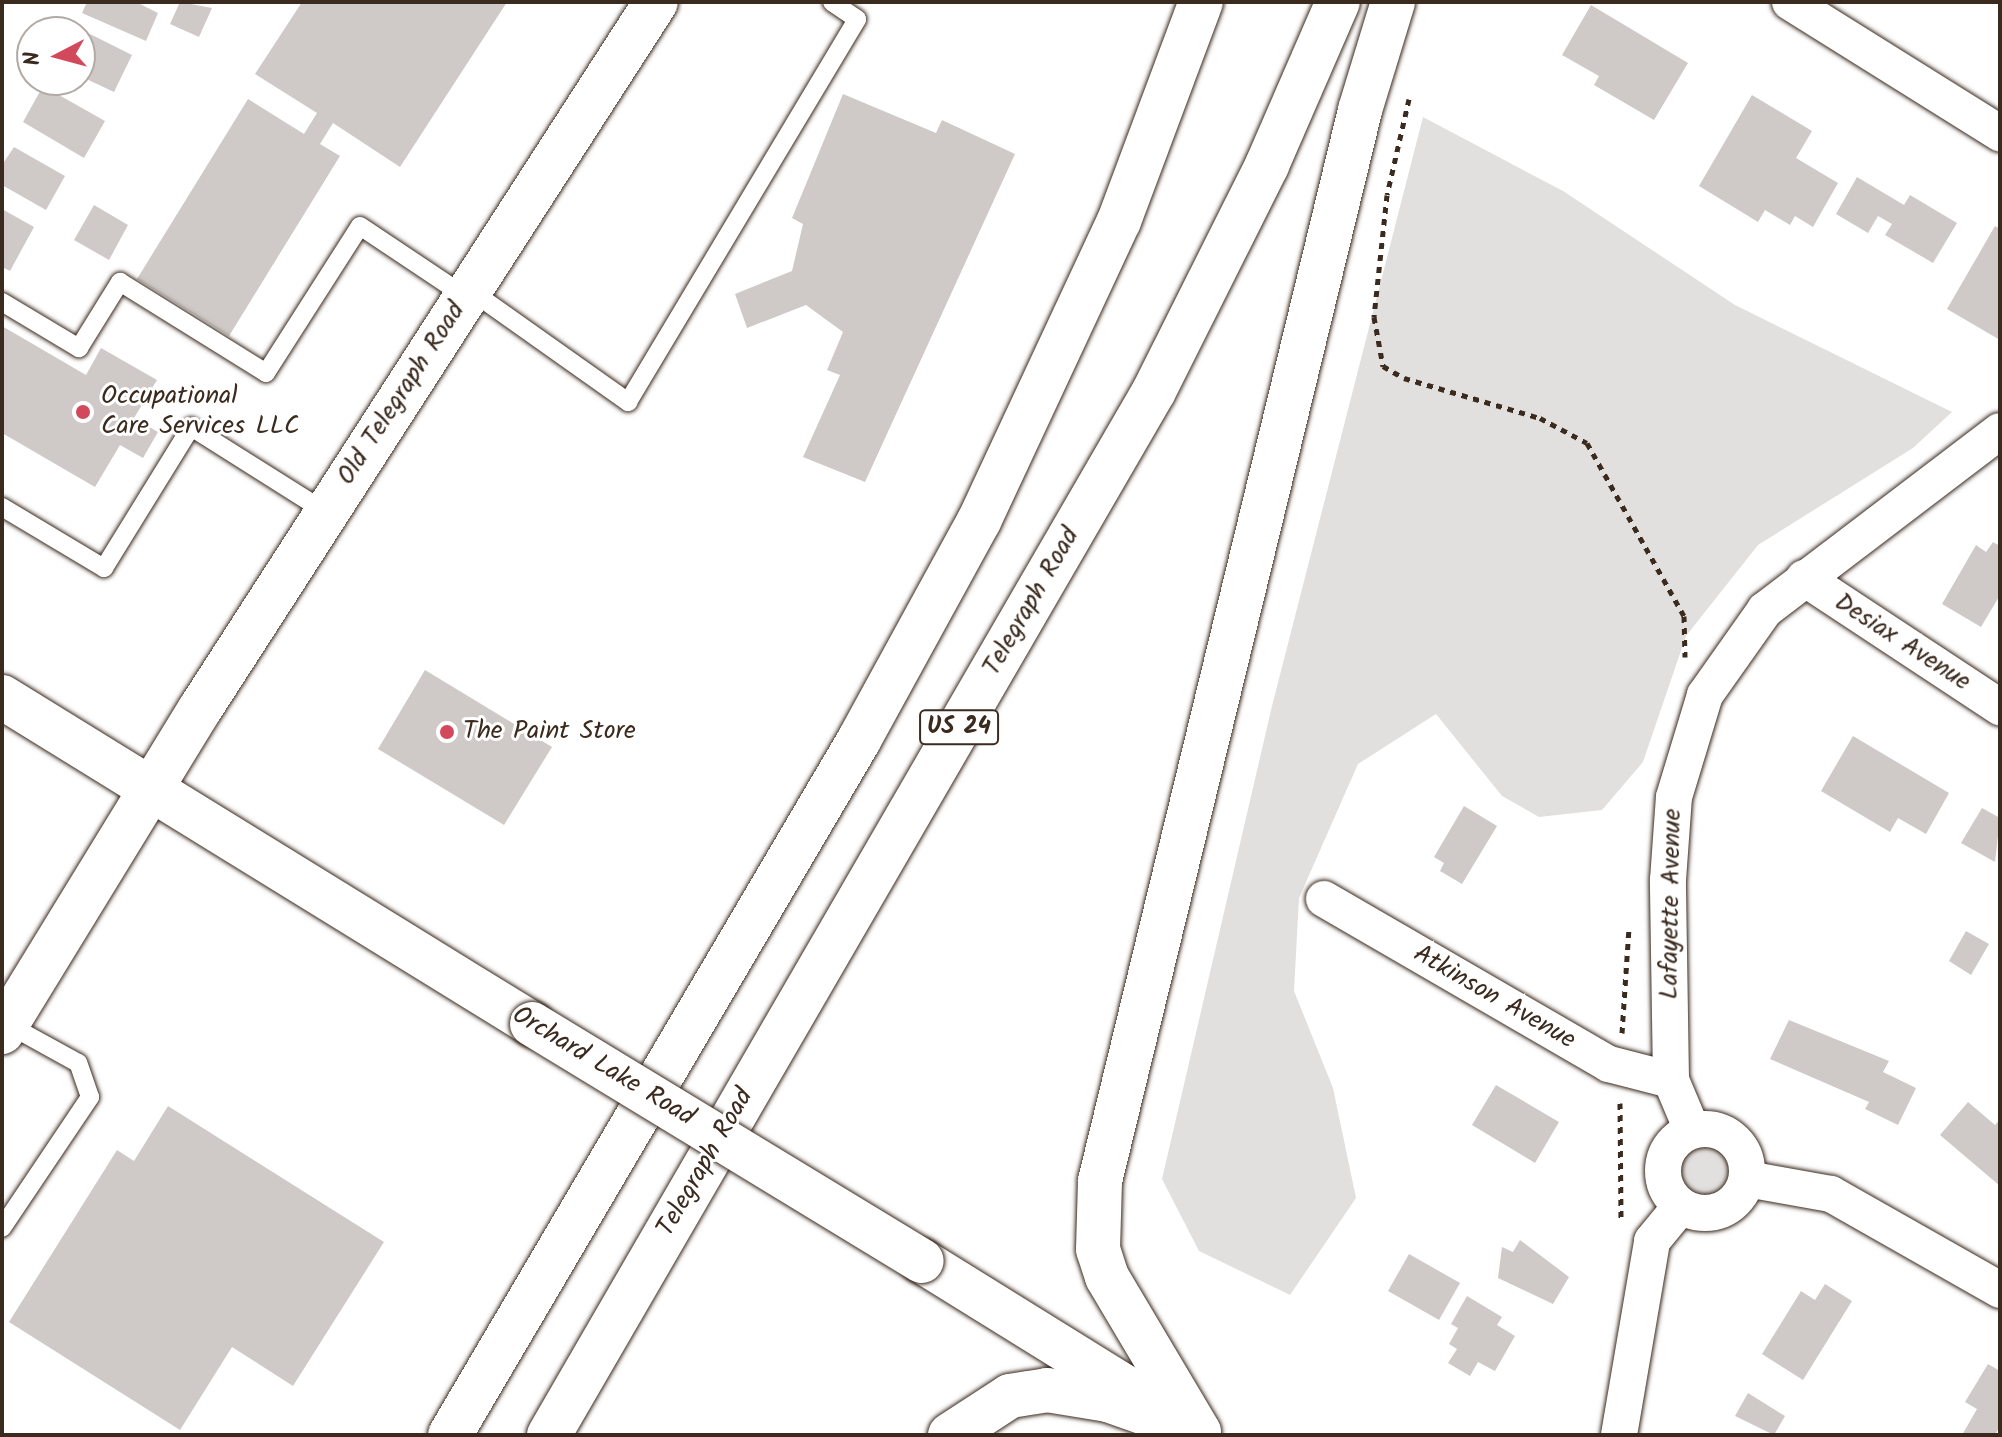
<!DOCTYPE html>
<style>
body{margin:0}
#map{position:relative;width:2002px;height:1437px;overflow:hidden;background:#fff;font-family:Kalam,sans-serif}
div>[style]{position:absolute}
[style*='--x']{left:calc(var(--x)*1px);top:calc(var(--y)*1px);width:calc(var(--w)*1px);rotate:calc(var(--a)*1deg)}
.green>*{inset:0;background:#e2e0de}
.round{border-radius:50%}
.building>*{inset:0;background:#cfcac7}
.path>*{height:5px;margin-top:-2.5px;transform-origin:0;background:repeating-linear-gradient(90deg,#3b2a1e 0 6px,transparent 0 12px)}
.roads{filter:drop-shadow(0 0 2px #3b2a1e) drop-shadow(0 0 2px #3b2a1e)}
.service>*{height:18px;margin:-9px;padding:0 9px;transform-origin:9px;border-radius:9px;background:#fff}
.minor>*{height:36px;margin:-18px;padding:0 18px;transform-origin:18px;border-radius:18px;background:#fff}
.minor>.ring{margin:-18px;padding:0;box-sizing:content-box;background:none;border:36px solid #fff;border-radius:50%}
.secondary>*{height:44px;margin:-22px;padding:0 22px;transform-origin:22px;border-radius:22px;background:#fff}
.primary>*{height:44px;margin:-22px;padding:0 22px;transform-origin:22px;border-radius:22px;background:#fff}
.trunk>*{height:44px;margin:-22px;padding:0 22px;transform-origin:22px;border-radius:22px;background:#fff}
.bridges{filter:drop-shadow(0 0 2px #3b2a1e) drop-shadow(0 0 2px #3b2a1e)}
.secondary-bridge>*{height:44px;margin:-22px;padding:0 22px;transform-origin:22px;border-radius:22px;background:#fff}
.dots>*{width:22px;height:22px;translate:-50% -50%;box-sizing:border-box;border:4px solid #fff;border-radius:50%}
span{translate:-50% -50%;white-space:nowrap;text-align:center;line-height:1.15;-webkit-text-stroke:6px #fff;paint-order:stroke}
.shield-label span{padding:2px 6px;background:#fff;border:2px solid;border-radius:6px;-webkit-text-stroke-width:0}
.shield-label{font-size:24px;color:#3b2a1e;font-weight:700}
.street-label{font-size:26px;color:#3b2a1e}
.poi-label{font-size:26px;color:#3b2a1e}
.left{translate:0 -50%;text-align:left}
.frame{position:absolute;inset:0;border:4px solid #3b2a1e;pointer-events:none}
.north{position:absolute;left:16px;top:16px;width:80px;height:80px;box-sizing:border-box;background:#fff;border:2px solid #b1aaa5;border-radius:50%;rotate:264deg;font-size:22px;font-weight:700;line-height:32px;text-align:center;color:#3b2a1e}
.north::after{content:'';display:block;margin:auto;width:28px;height:36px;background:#d1495b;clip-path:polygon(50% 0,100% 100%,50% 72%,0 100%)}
</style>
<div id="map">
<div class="green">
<div style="clip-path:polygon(1423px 117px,1563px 191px,1735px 305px,1952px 412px,1913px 448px,1758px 545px,1686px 636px,1643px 762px,1602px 810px,1539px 817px,1502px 796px,1436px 714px,1358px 764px,1299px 898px,1294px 991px,1333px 1088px,1356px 1198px,1290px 1295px,1199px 1251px,1162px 1179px,1272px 706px)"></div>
<div class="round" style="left:1681px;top:1145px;width:52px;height:52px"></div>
</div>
<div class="building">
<div style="clip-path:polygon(87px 2px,136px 2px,158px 13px,146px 41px,82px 13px)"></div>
<div style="clip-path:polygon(180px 2px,212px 8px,199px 37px,170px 24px)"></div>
<div style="clip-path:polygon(302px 2px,507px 2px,400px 167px,333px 123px,320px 144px,340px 156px,229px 336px,137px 279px,248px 99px,304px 134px,317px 113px,255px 74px)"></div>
<div style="clip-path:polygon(1591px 5px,1688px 63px,1654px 120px,1594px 85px,1599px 76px,1562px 55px)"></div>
<div style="clip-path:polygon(78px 28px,132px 55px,114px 92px,80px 76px)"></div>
<div style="clip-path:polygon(43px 86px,105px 121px,84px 158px,23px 122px)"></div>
<div style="clip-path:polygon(843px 94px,936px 133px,942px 120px,1015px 154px,865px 482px,803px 457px,840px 375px,827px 370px,843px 332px,806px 305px,747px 328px,735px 294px,792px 271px,803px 224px,792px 218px)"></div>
<div style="clip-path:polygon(1752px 95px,1812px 131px,1796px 158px,1838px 183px,1813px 227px,1795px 216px,1790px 225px,1765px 210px,1758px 222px,1699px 186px)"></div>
<div style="clip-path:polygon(14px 147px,65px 176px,46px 210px,2px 185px,2px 165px)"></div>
<div style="clip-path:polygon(1857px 177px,1904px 205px,1910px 195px,1957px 223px,1933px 263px,1885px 235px,1892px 224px,1878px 216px,1868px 233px,1836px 214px)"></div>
<div style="clip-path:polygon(94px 205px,128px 225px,109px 260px,74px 240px)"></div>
<div style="clip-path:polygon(2px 209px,34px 227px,10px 271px,2px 267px)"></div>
<div style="clip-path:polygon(1995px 226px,2000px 229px,2000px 340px,1947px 309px)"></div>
<div style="clip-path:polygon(2px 326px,86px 375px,101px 348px,157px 380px,134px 418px,158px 432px,143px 458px,120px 445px,95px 487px,2px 433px)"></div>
<div style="clip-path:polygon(1993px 542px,2000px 546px,2000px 595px,1981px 627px,1942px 604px,1976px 545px,1986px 552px)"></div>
<div style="clip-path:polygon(425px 670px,552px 747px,504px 825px,378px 749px)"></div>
<div style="clip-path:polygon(1853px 736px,1949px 793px,1926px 834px,1898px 818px,1890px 832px,1821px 791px)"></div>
<div style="clip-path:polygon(1464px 806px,1497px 826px,1462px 884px,1440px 871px,1444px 863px,1434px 857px)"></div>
<div style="clip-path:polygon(1982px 808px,2000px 818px,1995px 862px,1961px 843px)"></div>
<div style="clip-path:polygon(1966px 931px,1989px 944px,1971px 975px,1949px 961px)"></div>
<div style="clip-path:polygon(1789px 1020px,1889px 1061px,1883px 1072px,1916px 1088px,1898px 1125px,1865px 1109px,1869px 1102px,1770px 1059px)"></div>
<div style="clip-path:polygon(1496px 1085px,1559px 1122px,1535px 1163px,1472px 1125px)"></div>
<div style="clip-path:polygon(1968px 1102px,1995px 1125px,2000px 1119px,2000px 1186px,1940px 1135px)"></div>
<div style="clip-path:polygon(168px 1106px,384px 1242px,293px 1386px,232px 1347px,180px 1430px,9px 1322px,117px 1150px,134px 1161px)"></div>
<div style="clip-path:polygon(1520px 1240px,1569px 1277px,1553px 1304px,1498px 1278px,1502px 1247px,1513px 1252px)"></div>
<div style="clip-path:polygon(1409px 1254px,1460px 1283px,1439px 1320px,1388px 1291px)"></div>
<div style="clip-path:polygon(1825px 1284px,1852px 1301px,1803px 1380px,1762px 1354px,1801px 1291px,1815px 1300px)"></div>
<div style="clip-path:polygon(1467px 1296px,1502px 1317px,1497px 1325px,1515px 1336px,1495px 1371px,1478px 1362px,1470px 1376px,1448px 1363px,1457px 1349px,1449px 1344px,1458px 1328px,1451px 1324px)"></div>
<div style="clip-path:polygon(1988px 1364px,2000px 1371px,2000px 1426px,1995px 1435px,1962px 1435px,1977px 1409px,1965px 1402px)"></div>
<div style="clip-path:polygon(1748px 1393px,1785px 1416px,1774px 1435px,1735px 1416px)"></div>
</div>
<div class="path">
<div style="--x:1409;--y:99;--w:98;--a:102.9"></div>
<div style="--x:1387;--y:195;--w:123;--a:96.1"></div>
<div style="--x:1374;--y:317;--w:50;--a:79.6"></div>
<div style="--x:1383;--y:366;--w:24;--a:30"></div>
<div style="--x:1404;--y:378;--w:142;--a:16.4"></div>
<div style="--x:1540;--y:418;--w:53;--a:28"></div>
<div style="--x:1587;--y:443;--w:198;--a:60.7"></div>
<div style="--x:1684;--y:616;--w:41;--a:88.6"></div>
<div style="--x:1622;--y:1033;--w:106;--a:-86.2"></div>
<div style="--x:1620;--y:1103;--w:118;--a:89.5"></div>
</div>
<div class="roads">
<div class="service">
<div style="--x:470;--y:290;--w:194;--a:35.3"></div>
<div style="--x:628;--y:402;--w:446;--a:-59.1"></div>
<div style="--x:857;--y:19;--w:30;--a:-146"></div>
<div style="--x:2;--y:302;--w:90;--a:30.9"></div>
<div style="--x:79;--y:348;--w:78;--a:-58.2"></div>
<div style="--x:120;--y:282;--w:172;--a:31.9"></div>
<div style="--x:266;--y:373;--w:174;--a:-57.4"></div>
<div style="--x:360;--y:226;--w:126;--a:33.7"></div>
<div style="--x:2;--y:507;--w:119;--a:30.9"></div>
<div style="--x:104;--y:568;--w:166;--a:-58.3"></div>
<div style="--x:191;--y:427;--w:160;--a:32.2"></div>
<div style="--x:2;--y:1228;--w:158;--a:-56.1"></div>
<div style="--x:90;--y:1097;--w:36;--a:-109"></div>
<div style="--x:78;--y:1063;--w:81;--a:-151.2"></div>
</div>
<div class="minor">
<div style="--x:1790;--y:2;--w:248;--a:32"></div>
<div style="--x:1804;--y:578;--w:235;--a:33.4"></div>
<div style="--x:1324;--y:899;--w:329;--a:30.1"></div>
<div style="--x:1609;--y:1064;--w:64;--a:14.5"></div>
<div class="ring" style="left:1663px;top:1129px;width:48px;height:48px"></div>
<div style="--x:1692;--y:1130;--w:54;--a:-112.8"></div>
<div style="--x:1671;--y:1080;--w:200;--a:-90.9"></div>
<div style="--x:1668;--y:880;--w:83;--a:-85.9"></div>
<div style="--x:1674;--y:797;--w:107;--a:-73.1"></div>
<div style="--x:1705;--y:695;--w:104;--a:-54.8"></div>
<div style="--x:1765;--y:610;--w:295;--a:-37.3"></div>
<div style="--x:1747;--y:1179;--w:85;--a:10.1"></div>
<div style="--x:1831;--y:1194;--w:194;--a:29.6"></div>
<div style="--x:1619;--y:1435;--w:197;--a:-80.3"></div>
<div style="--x:1652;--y:1241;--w:45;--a:-50.4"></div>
</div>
<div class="secondary">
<div style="--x:2;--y:697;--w:623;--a:31.67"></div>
<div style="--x:922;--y:1261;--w:281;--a:31.8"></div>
</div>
<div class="primary">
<div style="--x:2;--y:1032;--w:379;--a:-58.5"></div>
<div style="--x:200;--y:709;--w:841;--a:-57.18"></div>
</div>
<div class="trunk">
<div style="--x:1199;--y:1432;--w:180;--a:-120.7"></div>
<div style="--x:1107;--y:1277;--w:29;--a:-108"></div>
<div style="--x:1098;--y:1249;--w:68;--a:-88.3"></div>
<div style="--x:1100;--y:1181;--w:1102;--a:-76.35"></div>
<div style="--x:1360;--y:110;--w:113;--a:-73"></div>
<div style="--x:450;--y:1435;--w:806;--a:-59.52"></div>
<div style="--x:859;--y:740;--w:250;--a:-61.3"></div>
<div style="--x:979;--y:521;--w:331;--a:-65"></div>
<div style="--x:1119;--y:221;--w:234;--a:-69.5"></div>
<div style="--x:549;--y:1435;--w:1207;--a:-59.91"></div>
<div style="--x:1154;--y:391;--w:253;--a:-63.4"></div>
<div style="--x:1267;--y:165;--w:178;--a:-66.5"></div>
<div style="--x:950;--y:1435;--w:72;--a:-33"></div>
<div style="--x:1010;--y:1396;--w:37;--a:-9"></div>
<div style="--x:1047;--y:1390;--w:62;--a:9.3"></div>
<div style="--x:1108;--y:1400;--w:96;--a:19.4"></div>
</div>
</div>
<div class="bridges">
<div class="secondary-bridge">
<div style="--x:532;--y:1024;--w:456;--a:31.3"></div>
</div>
</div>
<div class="dots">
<div style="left:83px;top:412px;background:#d1495b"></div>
<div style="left:447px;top:732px;background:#d1495b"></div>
</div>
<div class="shield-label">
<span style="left:959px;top:727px">US 24</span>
</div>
<div class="street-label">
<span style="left:402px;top:394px;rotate:-57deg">Old Telegraph Road</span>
<span style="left:1032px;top:602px;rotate:-60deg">Telegraph Road</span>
<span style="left:1902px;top:643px;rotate:33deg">Desiax Avenue</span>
<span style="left:1672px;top:904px;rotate:-89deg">Lafayette Avenue</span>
<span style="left:1494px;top:998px;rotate:30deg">Atkinson Avenue</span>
<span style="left:603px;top:1067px;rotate:31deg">Orchard Lake Road</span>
<span style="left:706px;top:1163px;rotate:-60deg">Telegraph Road</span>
</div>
<div class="poi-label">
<span class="left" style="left:101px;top:412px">Occupational<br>Care Services LLC</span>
<span class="left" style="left:463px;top:732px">The Paint Store</span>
</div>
<div class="frame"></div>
<div class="north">N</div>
</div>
